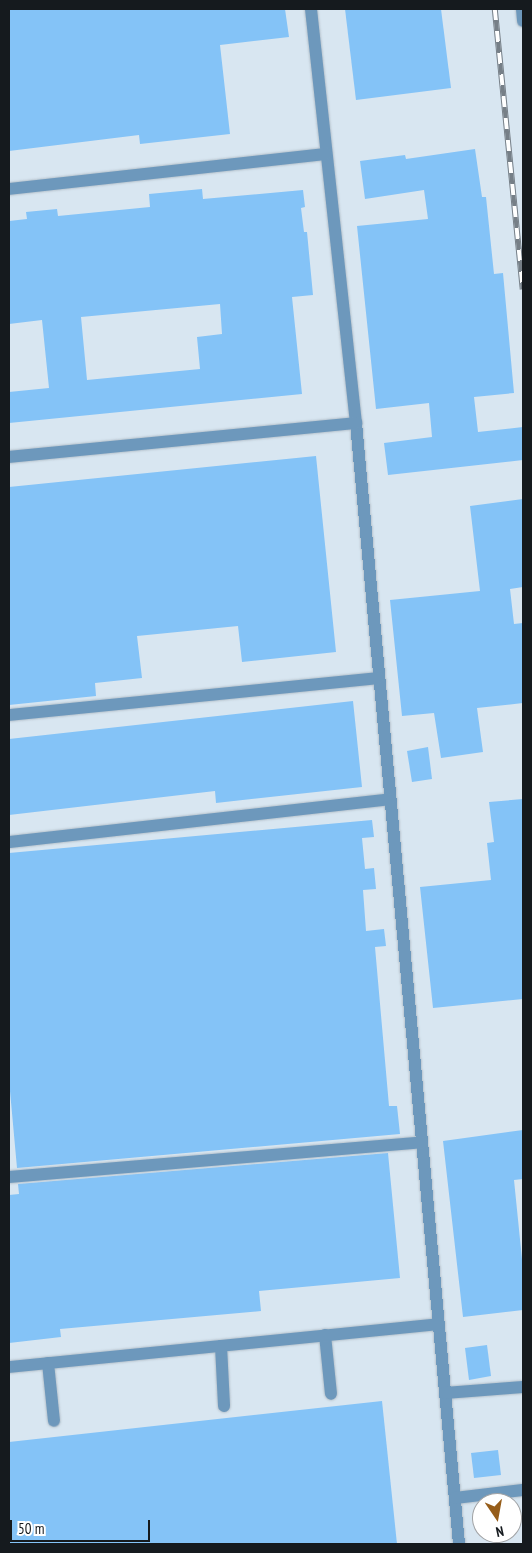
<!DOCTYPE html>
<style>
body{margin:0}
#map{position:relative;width:532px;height:1553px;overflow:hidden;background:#d8e6f1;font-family:"PT Sans Narrow",sans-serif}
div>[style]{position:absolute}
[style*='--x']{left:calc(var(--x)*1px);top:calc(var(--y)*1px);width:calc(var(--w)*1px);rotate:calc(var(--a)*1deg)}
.building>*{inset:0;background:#84c3f7}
.roads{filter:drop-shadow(0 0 1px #b5c1cb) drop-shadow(0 0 1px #b5c1cb)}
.minor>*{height:12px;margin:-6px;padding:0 6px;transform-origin:6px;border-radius:6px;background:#6d98bc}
.rail>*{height:5.5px;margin-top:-2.75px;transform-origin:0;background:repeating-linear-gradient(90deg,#fff 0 11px,#767f87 0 22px);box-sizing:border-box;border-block:1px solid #767f87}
span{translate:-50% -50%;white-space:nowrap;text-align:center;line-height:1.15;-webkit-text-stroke:4px #fff;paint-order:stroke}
.frame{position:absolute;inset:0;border:10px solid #151a1e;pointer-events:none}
.north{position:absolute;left:472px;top:1493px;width:50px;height:50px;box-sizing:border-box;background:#fff;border:1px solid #a1a3a5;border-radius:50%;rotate:168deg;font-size:14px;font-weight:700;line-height:20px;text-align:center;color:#151a1e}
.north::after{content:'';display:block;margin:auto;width:18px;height:22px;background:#965d1a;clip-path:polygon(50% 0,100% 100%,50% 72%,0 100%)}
.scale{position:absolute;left:10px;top:1520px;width:140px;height:22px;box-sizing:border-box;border:2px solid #151a1e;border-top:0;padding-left:6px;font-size:15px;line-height:18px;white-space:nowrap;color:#151a1e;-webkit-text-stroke:4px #fff;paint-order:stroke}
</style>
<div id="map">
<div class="building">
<div style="clip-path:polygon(9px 9px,285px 9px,289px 37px,220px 45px,230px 134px,140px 144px,139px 135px,9px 151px)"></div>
<div style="clip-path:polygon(345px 9px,441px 9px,451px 88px,356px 100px)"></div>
<div style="clip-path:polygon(475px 149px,482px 197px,486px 197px,494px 274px,503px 273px,514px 393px,474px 397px,478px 432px,523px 427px,523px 460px,388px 475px,384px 443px,432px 437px,429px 403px,376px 409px,357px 226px,428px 219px,424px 190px,365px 199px,360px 161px,405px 155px,406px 159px)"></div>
<div style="clip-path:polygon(evenodd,202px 189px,203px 199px,303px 190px,305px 207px,301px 208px,304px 232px,307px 232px,313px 295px,292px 297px,302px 394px,9px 423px,9px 392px,49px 388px,42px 320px,9px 324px,9px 221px,27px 219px,26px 212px,57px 209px,58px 216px,150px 207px,149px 194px,202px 189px,220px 304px,222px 334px,197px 337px,200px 369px,87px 380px,81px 317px,220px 304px)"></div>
<div style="clip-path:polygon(316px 456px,336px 652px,242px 662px,238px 626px,137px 636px,142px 678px,95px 683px,96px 696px,9px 705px,9px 487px)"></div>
<div style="clip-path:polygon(523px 499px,523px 587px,510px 589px,514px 624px,523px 623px,523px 703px,477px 708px,483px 752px,441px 758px,434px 713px,402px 716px,390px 600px,480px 591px,470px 506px)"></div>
<div style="clip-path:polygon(353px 701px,362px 787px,216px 803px,215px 791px,9px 815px,9px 739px)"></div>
<div style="clip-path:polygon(428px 747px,432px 779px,412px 782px,407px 751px)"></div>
<div style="clip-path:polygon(523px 799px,523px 999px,433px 1008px,420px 887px,491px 880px,487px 843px,494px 842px,489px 802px)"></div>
<div style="clip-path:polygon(372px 820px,374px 837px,362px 838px,365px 869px,374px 868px,376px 889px,363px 890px,366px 931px,384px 929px,386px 946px,375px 947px,389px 1106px,397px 1106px,400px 1134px,17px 1168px,9px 1080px,9px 853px)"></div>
<div style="clip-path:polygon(523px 1130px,523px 1179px,514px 1180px,523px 1269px,523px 1310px,463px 1317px,443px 1141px)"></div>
<div style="clip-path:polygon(388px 1153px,400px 1278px,259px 1291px,261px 1311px,60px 1329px,61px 1337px,9px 1343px,9px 1195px,19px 1194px,18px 1184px)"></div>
<div style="clip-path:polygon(487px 1345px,491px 1376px,469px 1380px,465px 1348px)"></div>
<div style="clip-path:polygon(382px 1401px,397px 1544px,9px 1544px,9px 1442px)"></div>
<div style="clip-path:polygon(498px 1450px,501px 1475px,474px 1478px,471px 1453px)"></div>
</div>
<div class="roads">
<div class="minor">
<div style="--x:311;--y:9;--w:416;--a:83.8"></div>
<div style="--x:356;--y:423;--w:1126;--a:84.75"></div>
<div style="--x:522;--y:9;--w:12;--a:85"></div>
<div style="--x:9;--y:189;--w:319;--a:-6.3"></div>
<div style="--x:9;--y:457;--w:349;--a:-5.6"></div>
<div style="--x:9;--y:715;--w:371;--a:-5.7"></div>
<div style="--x:9;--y:842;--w:383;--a:-6.4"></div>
<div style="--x:9;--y:1177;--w:414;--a:-4.8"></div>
<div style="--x:325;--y:1335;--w:59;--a:84.2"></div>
<div style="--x:221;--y:1346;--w:60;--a:87.1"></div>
<div style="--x:48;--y:1363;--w:58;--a:84.1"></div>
<div style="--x:9;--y:1367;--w:431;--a:-5.7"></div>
<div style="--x:445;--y:1393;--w:78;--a:-4.4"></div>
<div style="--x:455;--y:1498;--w:68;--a:-6.7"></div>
</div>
</div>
<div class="rail">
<div style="--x:495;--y:9;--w:282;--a:84.3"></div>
</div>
<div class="frame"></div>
<div class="north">N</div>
<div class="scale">50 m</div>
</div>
